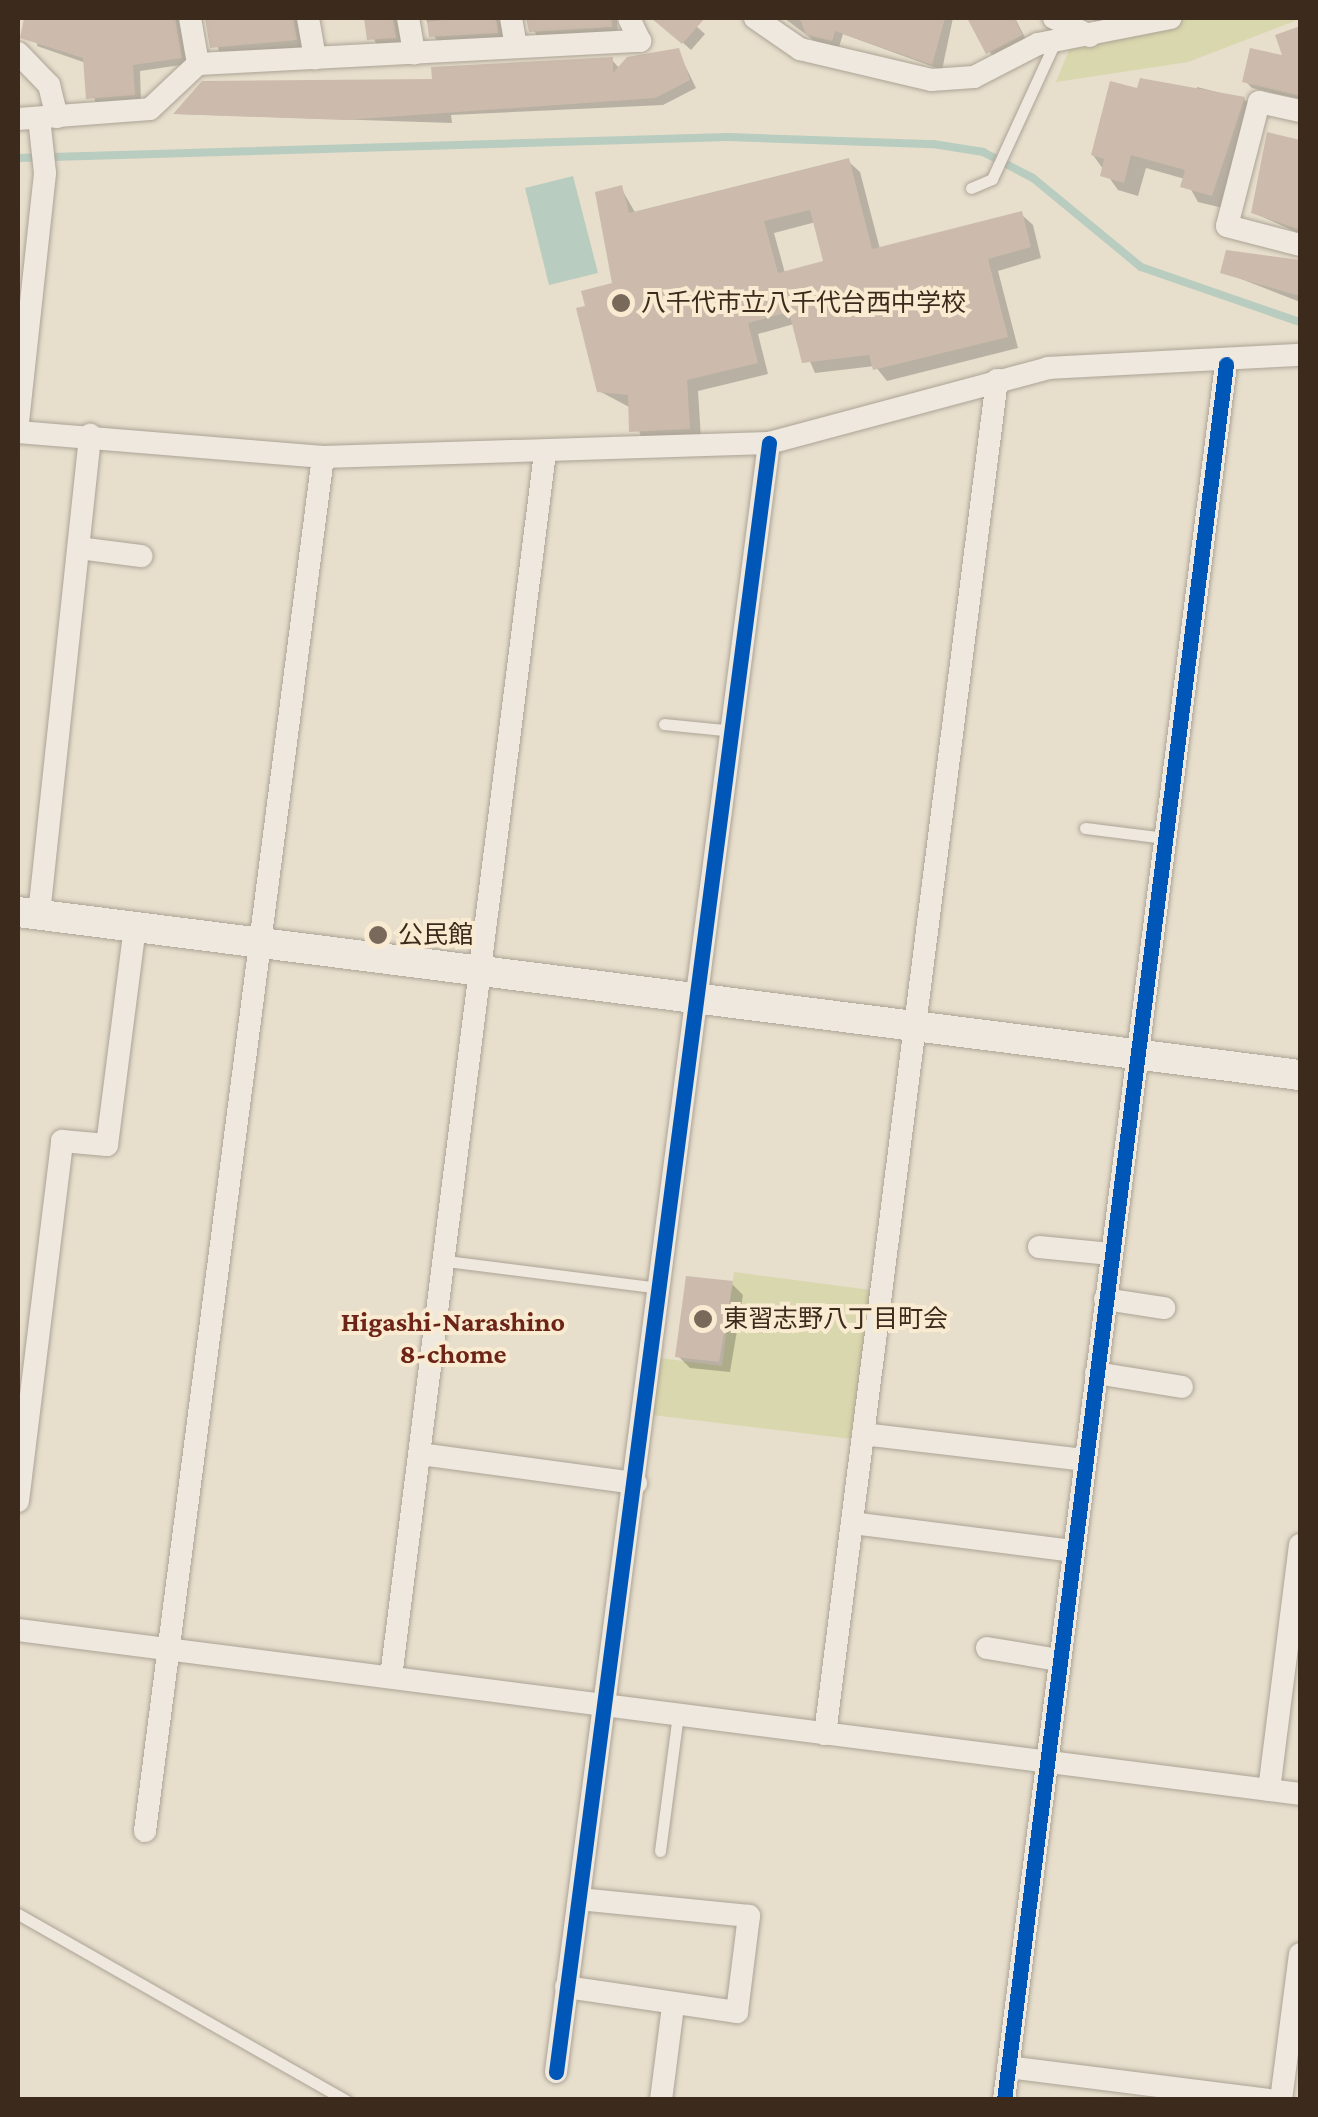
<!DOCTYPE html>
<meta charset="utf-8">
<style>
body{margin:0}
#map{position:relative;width:1318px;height:2117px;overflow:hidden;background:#e7decc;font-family:"Crimson Pro","Noto Sans JP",serif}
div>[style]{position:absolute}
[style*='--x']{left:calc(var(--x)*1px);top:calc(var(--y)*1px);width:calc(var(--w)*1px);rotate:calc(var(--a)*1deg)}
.green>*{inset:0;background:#d9d7ad}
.water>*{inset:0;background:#b8ccbf}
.shadow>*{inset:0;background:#0003}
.stream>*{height:8px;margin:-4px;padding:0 4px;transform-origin:4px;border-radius:4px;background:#b8ccbf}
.building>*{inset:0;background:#ccbbac}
.roads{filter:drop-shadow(0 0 2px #aca395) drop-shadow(0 0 2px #aca395)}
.lane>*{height:11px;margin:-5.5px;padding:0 5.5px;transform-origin:5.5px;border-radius:5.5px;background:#eee8df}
.street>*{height:22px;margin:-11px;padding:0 11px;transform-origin:11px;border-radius:11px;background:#eee8df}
.secondary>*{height:30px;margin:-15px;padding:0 15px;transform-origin:15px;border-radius:15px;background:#eee8df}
.cycleway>*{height:15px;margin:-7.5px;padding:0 7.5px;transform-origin:7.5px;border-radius:7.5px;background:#0057b8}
.dots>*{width:28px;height:28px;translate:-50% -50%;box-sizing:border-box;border:5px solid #f9ebd1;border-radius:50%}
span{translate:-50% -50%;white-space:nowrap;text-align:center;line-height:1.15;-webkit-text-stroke:8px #f9ebd1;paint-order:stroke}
.poi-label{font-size:25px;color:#3c2a1c}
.left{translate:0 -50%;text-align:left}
.neighbourhood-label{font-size:28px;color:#6d2417;font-weight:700}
.frame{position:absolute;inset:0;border:20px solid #3c2a1c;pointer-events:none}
</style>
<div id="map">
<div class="green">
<div style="clip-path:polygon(1194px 18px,1300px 19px,1188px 62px,1056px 82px,1070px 48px)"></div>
<div style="clip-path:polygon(734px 1272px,871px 1290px,852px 1439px,653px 1415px,660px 1358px,722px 1366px)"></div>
</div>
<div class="water">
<div style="clip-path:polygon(573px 176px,598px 273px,549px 285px,525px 188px)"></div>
</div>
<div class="shadow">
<div style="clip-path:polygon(40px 18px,180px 18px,188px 64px,140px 71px,141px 102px,96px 105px,86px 63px,37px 46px)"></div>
<div style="clip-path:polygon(210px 18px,299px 18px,303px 47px,220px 55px)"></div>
<div style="clip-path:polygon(366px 18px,405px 18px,402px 45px,377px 46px)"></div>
<div style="clip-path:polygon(425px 18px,508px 18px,505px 40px,438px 43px)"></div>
<div style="clip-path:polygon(528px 18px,617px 18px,618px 34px,538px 38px)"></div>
<div style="clip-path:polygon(665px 18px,687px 18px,705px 34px,691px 50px,661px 23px)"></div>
<div style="clip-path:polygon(784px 18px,843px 26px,847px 18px,953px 18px,942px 70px,843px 34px,839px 47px,816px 42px)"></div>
<div style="clip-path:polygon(983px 18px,1015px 18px,1028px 43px,995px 60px,972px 23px)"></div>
<div style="clip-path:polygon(1088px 18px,1136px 18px,1101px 24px)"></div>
<div style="clip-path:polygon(678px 51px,696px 88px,663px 105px,451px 115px,452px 123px,177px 114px,203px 84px,434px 82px,612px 60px,620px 69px)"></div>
<div style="clip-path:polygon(1251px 51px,1300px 59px,1300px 99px,1252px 88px,1245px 81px)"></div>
<div style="clip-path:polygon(1197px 87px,1244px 99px,1259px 114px,1227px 209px,1198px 202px,1185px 179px,1146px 168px,1138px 196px,1118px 190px,1093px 155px,1139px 91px,1195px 95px)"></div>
<div style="clip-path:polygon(1269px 135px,1300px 142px,1300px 234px,1254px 213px)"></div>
<div style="clip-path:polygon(evenodd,848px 161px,860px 172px,880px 249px,1021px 214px,1033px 225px,1041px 258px,998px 271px,1018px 348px,887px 381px,875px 366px,815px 373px,794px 324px,758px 334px,768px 374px,698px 391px,701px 439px,643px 442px,631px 408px,599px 391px,588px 308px,614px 285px,621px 188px,636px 214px,848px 161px,816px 222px,826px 263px,785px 273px,774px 233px,816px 222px)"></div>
<div style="clip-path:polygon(1298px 262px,1300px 302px,1223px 272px)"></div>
<div style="clip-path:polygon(732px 1284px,743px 1295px,730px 1372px,690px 1368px,678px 1356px)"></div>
</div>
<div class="stream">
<div style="--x:18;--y:158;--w:710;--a:-1.69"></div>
<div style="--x:728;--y:137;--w:205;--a:2"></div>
<div style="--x:933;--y:144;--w:51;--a:9.1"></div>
<div style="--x:983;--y:152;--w:56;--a:27.5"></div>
<div style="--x:1033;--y:178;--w:140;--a:39.5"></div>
<div style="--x:1141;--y:267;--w:168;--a:19.1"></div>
</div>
<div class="building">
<div style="clip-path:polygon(24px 18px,175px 18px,182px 58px,133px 65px,135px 95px,86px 99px,83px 58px,20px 38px)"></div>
<div style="clip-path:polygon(205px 18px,293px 18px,297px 40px,210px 48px)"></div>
<div style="clip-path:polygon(364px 18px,393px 18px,396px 38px,367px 40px)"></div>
<div style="clip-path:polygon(460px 18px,496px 18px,498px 33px,429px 37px,427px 22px)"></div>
<div style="clip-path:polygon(526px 18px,611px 18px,612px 27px,529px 32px)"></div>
<div style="clip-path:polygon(651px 18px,705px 18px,682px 44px)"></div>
<div style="clip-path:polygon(800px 18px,945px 18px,932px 65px,835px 31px,832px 41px,806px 35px)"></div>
<div style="clip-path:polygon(967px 18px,1014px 18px,1023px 35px,986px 54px)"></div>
<div style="clip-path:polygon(1300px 26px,1300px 96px,1242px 82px,1250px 48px,1282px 55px,1275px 35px)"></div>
<div style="clip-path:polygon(679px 48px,690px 80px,655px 98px,345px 120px,173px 114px,202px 81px,432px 79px,431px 67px,613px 57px,613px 73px,627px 57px)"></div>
<div style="clip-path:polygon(1140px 78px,1245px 97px,1212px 196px,1180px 187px,1185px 170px,1131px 155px,1124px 183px,1100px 176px,1104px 159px,1091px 155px,1110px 81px,1137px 88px)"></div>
<div style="clip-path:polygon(1267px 132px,1300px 140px,1300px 230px,1251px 213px)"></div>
<div style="clip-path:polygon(evenodd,849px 158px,872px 249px,1022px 211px,1031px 247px,988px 259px,1008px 337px,873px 370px,869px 355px,802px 363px,789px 312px,748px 323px,758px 363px,687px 380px,690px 429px,629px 432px,628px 395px,597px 392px,576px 308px,585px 306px,581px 291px,612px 283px,595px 192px,622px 185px,629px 213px,849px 158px,810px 210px,823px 261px,778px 273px,764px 221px,810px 210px)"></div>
<div style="clip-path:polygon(1226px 250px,1300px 260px,1300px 296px,1220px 273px)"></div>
<div style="clip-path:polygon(686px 1276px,733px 1281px,719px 1362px,675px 1357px)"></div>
</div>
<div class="roads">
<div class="lane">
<div style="--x:971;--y:188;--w:23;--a:-23"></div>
<div style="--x:992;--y:179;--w:151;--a:-65.3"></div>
<div style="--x:664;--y:724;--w:70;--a:5.7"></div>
<div style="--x:1085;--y:828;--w:81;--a:7.1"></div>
<div style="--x:446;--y:1261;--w:217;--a:7.2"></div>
<div style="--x:660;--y:1851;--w:138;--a:-82.5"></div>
<div style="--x:18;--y:1914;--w:377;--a:29.6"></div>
</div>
<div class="street">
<div style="--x:190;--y:18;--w:47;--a:80.1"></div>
<div style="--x:308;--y:18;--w:41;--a:80.1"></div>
<div style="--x:408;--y:18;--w:36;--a:80"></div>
<div style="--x:511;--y:18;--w:29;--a:80"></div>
<div style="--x:755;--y:18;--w:55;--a:34.6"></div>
<div style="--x:800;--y:49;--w:135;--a:13.3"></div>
<div style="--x:931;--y:80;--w:43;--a:-4"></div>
<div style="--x:974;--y:77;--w:72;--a:-27.3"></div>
<div style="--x:1038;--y:44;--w:135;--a:-11.1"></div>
<div style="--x:1054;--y:18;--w:40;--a:26.6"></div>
<div style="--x:18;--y:53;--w:45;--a:45.9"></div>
<div style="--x:49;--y:85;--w:33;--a:76"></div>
<div style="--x:1300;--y:111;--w:42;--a:-167.6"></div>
<div style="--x:1259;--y:102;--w:128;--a:104.5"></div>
<div style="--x:1227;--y:226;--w:75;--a:14.6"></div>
<div style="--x:18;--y:119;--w:132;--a:-4.3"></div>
<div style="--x:150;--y:109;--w:66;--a:-43.2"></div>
<div style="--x:198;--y:64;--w:443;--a:-3"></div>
<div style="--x:640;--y:41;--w:25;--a:-116"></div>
<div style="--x:18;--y:422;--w:250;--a:-83.8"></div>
<div style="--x:45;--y:173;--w:55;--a:-96.2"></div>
<div style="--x:18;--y:432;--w:306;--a:4.7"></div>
<div style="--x:323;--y:457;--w:446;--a:-1.8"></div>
<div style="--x:769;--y:443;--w:289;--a:-15"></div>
<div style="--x:1048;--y:368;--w:252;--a:-3"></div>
<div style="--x:79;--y:548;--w:63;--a:7.4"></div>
<div style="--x:39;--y:914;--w:482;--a:-83.9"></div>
<div style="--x:1039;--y:1247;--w:72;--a:5.6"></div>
<div style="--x:1105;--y:1299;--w:60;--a:8.7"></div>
<div style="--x:1096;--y:1373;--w:87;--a:9.2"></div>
<div style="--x:863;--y:1434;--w:224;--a:6.7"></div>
<div style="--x:421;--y:1454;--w:217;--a:7.7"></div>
<div style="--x:18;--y:1501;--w:363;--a:-83"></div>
<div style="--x:62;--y:1141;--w:45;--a:5.1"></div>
<div style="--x:107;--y:1145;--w:221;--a:-82.7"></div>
<div style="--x:852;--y:1523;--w:223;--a:7.2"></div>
<div style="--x:18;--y:1630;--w:1292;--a:7.29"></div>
<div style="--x:987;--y:1648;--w:73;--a:9.5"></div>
<div style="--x:391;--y:1677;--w:1234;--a:-82.83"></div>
<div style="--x:825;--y:1734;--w:1365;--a:-82.76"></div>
<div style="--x:1269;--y:1790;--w:247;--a:-82.8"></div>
<div style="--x:145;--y:1831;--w:1385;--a:-82.62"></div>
<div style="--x:566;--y:1987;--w:173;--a:8.3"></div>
<div style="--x:737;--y:2012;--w:97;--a:-82.9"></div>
<div style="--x:749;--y:1916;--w:171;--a:-174.3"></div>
<div style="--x:1008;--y:2067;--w:262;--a:7.2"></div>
<div style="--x:556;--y:2072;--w:1643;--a:-82.55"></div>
<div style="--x:661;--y:2100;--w:95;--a:-82.7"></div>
<div style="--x:1004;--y:2100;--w:1750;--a:-82.71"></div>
<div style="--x:1281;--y:2100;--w:147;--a:-82.6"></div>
</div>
<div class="secondary">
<div style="--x:18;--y:912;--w:1292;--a:7.25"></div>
</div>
</div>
<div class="cycleway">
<div style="--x:556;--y:2072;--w:1643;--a:-82.55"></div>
<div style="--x:1004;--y:2100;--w:1750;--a:-82.71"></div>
</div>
<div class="dots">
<div style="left:621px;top:303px;background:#78695a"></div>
<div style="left:378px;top:935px;background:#78695a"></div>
<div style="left:703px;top:1319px;background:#78695a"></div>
</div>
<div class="poi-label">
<span class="left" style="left:641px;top:303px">八千代市立八千代台西中学校</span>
<span class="left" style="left:398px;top:935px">公民館</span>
<span class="left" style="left:723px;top:1319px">東習志野八丁目町会</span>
</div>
<div class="neighbourhood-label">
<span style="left:453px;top:1338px">Higashi-Narashino<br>8-chome</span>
</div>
<div class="frame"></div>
</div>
